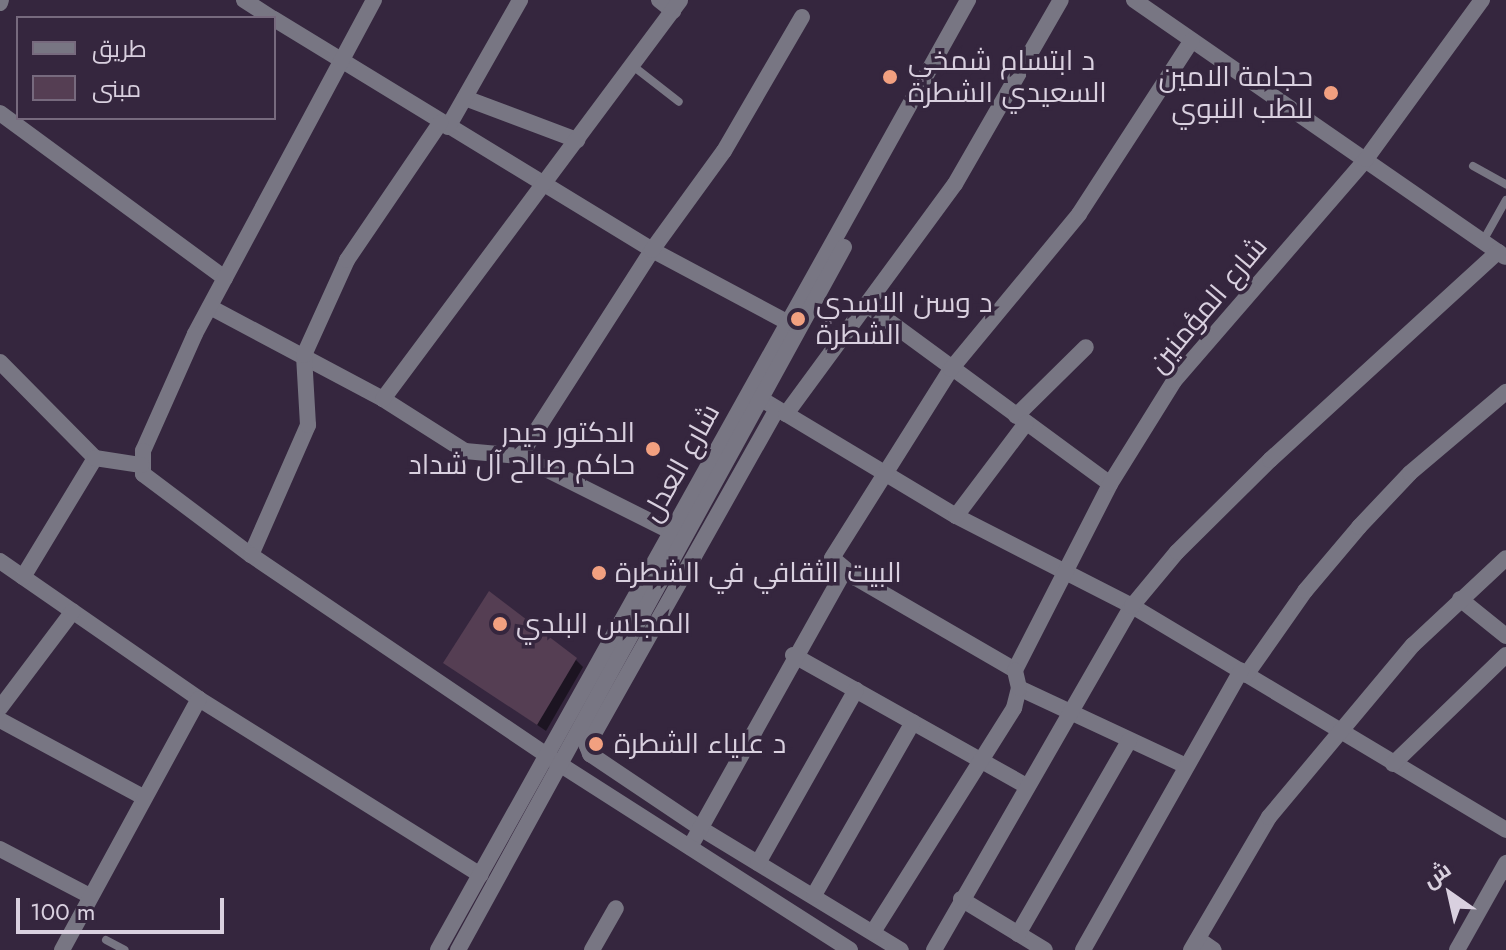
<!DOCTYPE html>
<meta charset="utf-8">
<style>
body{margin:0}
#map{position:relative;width:1506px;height:950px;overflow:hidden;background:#35263e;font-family:Jost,Cairo,sans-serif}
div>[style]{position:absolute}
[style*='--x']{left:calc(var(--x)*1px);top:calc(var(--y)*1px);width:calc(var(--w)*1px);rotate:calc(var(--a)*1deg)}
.shadow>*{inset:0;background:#0007}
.building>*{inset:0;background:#553e53}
.service>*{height:8px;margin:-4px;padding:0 4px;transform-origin:4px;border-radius:4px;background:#787683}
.minor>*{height:16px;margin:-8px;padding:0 8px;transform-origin:8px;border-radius:8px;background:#787683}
.tertiary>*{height:16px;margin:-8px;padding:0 8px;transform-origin:8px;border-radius:8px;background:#787683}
.dots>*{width:22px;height:22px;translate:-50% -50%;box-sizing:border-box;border:4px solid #35263e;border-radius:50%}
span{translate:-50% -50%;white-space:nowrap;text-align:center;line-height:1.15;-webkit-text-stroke:7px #35263e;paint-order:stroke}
.poi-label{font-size:28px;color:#d9d0df}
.left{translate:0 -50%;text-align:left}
.right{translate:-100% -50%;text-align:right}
.street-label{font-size:28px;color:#d9d0df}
.legend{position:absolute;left:16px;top:16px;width:260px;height:104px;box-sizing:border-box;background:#35263e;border:2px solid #776a7e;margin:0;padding:10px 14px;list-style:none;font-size:24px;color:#d9d0df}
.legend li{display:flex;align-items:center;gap:16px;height:40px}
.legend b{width:40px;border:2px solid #776a7e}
.north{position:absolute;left:1410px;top:854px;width:80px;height:80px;-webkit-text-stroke:6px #35263e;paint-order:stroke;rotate:326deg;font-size:22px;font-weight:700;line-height:32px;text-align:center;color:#d9d0df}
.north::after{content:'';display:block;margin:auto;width:28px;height:36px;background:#d9d0df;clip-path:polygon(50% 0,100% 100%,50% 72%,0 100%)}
.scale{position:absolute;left:16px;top:898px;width:208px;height:36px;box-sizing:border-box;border:4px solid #d9d0df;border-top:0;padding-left:10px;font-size:24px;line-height:28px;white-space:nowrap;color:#d9d0df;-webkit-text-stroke:6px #35263e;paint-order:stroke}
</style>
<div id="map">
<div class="shadow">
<div style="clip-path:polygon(575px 659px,583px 667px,546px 731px,446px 662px)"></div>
</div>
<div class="building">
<div style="clip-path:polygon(489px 591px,577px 658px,537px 725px,443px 663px)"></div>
</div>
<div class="service">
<div style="--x:633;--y:66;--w:58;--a:38"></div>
<div style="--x:1473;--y:166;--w:38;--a:29"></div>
<div style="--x:1483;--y:241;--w:47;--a:-60.7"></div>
<div style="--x:106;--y:940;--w:21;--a:28"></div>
</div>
<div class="minor">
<div style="--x:244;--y:0;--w:33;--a:33"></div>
<div style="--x:659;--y:0;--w:18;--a:38"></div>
<div style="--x:1134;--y:0;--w:451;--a:34.7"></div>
<div style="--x:0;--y:3;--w:3;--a:-72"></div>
<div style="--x:274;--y:19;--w:443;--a:31.4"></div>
<div style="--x:652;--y:250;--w:155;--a:28.1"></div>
<div style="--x:465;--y:98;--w:120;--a:20.6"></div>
<div style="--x:0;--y:113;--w:279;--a:36.3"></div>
<div style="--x:448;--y:127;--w:146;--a:-60.4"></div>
<div style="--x:868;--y:306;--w:300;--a:36.3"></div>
<div style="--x:210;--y:307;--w:196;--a:28"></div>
<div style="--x:383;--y:399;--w:97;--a:32.4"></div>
<div style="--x:465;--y:451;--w:55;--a:5.2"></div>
<div style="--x:520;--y:456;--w:170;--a:26.6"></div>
<div style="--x:383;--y:399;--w:497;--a:-53.3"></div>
<div style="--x:763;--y:400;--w:225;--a:31"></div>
<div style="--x:956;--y:516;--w:198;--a:27.1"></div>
<div style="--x:1132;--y:606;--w:436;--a:30.9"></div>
<div style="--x:777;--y:409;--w:387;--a:119.4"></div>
<div style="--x:587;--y:746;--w:9;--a:69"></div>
<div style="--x:590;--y:754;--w:133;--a:33.9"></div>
<div style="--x:700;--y:828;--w:235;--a:31.3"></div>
<div style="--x:786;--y:414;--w:285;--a:-53.7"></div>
<div style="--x:955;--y:184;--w:212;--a:-60.1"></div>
<div style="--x:1016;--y:416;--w:98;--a:-44.6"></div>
<div style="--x:520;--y:456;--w:245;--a:-57.3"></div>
<div style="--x:652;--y:250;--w:122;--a:-54"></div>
<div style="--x:724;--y:151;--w:155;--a:-59.8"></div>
<div style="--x:956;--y:516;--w:116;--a:-53"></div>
<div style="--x:251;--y:555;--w:142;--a:-66.3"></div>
<div style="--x:308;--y:425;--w:70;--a:-93.3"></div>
<div style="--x:304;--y:355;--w:104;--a:-65.6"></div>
<div style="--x:347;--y:260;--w:166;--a:-55.8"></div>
<div style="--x:0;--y:561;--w:242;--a:34.7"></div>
<div style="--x:199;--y:699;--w:332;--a:32"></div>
<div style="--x:23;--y:577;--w:139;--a:-58.8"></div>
<div style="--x:1460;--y:599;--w:59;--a:38.8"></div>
<div style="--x:793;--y:655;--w:266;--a:29.3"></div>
<div style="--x:1015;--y:670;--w:184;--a:-149.9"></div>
<div style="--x:856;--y:578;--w:31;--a:-140"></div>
<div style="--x:832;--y:558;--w:223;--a:-57.8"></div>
<div style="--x:951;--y:369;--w:201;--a:-50.4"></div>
<div style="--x:1079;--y:214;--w:207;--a:-57"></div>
<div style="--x:1015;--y:670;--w:209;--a:-62.9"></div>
<div style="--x:1110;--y:484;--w:121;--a:-58.1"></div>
<div style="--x:1174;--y:381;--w:294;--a:-49.1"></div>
<div style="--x:1366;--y:159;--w:197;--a:-53.9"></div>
<div style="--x:1246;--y:675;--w:103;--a:-54.9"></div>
<div style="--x:1305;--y:591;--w:84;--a:-49.8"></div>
<div style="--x:1359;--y:527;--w:74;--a:-46.6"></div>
<div style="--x:1410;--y:473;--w:126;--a:-40.2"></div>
<div style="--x:1019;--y:688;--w:182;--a:25"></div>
<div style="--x:0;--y:708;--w:121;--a:-53"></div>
<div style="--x:0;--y:720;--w:162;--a:28.3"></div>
<div style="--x:1393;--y:764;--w:157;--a:-44"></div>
<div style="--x:690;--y:847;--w:317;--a:-60.8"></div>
<div style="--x:0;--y:849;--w:102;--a:27.6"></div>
<div style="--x:758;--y:863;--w:199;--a:-60.5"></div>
<div style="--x:814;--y:895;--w:199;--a:-60.2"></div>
<div style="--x:961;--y:899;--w:98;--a:31.3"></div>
<div style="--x:873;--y:932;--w:265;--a:-57.8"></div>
<div style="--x:1014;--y:708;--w:21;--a:-76"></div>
<div style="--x:1019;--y:688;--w:18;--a:-103"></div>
<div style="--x:1018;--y:934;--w:223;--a:-60.1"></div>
<div style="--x:1198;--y:939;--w:19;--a:35"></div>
<div style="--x:62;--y:950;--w:286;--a:-61.4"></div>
<div style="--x:592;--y:950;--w:48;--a:-60.3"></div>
<div style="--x:934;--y:950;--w:397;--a:-60.1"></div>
<div style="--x:1132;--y:606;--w:70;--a:-50.2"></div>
<div style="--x:1177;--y:552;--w:131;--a:-44.7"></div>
<div style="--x:1270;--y:460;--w:309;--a:-42.4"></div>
<div style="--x:1083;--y:950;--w:321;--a:-60.5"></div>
<div style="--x:1191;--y:950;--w:154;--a:-59.6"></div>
<div style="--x:1269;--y:817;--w:224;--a:-50.1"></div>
<div style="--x:1413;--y:645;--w:127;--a:-43.1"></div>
<div style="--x:1457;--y:950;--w:100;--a:-60.6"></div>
</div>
<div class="tertiary">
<div style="--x:374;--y:0;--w:379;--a:118.2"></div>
<div style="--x:195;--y:334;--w:128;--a:114"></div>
<div style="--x:143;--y:451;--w:23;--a:90"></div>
<div style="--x:143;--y:474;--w:135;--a:36.9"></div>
<div style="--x:251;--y:555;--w:374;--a:34.1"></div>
<div style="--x:561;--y:765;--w:343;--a:32.6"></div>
<div style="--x:0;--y:362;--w:135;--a:45.3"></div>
<div style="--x:95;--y:458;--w:47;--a:8.7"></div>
<div style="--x:438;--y:950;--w:1088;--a:-60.84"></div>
<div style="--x:458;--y:950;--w:802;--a:-61.23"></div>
</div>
<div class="dots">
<div style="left:890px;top:77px;background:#f2a080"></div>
<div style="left:1331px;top:93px;background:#f2a080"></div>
<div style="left:798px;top:319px;background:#f2a080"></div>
<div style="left:653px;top:449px;background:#f2a080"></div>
<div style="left:599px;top:573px;background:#f2a080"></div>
<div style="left:500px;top:624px;background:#f2a080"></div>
<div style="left:596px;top:744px;background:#f2a080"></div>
</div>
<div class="poi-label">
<span class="left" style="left:908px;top:77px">د ابتسام شمخي<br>السعيدي الشطرة</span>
<span class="right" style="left:1313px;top:93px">حجامة الامين<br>للطب النبوي</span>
<span class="left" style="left:816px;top:319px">د وسن الاسدي<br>الشطرة</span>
<span class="right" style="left:635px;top:449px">الدكتور حيدر<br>حاكم صالح آل شداد</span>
<span class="left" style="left:615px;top:573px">البيت الثقافي في الشطرة</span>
<span class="left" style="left:516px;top:624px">المجلس البلدي</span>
<span class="left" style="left:614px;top:744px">د علياء الشطرة</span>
</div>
<div class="street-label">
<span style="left:1208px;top:305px;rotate:-50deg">شارع المؤمنين</span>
<span style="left:681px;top:463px;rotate:-61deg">شارع العدل</span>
</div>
<ul class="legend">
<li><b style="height:10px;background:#787683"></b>طريق</li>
<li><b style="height:22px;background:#553e53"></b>مبنى</li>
</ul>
<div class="north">ش</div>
<div class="scale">100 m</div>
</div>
